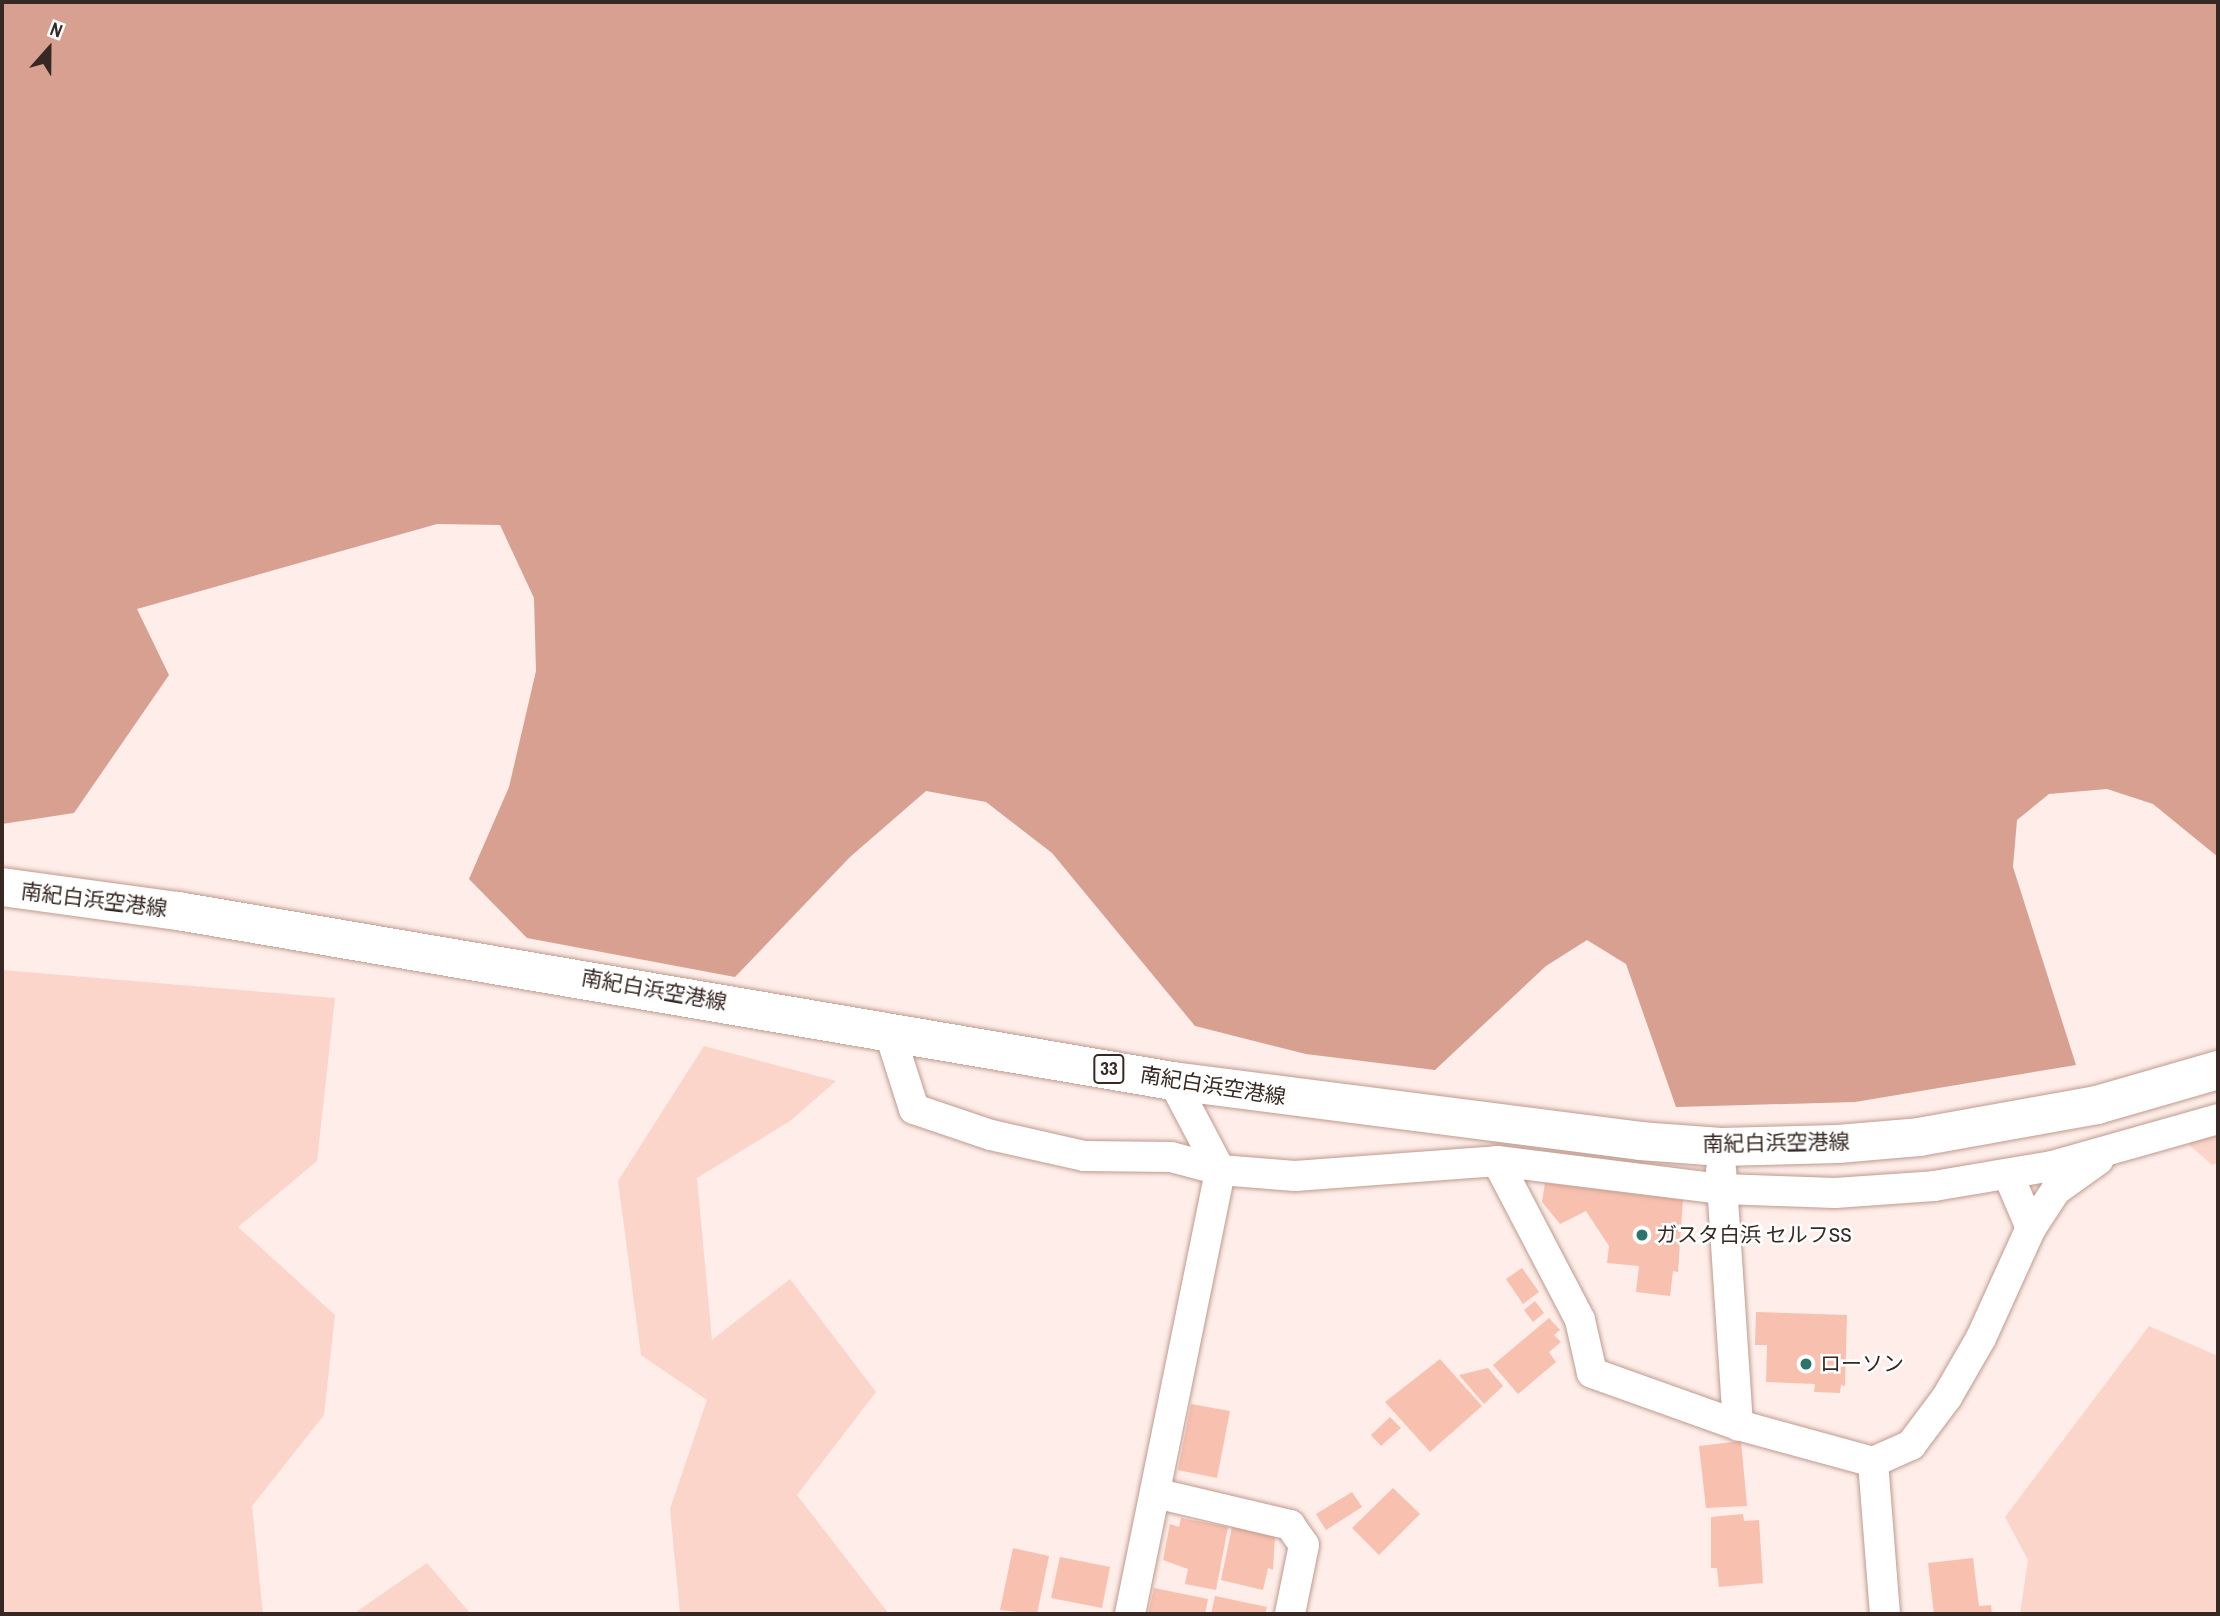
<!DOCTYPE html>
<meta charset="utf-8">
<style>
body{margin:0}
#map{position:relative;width:2220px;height:1616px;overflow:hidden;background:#feede8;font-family:"Archivo Narrow","Noto Sans JP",sans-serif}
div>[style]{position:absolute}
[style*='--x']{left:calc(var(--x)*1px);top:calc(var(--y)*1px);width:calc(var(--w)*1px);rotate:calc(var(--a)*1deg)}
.green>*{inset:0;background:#fbd5ca}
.water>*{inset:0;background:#d7a090}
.building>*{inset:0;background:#f8c0af}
.roads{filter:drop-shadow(0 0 2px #bf9a8e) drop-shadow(0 0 2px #bf9a8e)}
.street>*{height:30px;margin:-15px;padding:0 15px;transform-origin:15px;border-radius:15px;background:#fff}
.primary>*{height:38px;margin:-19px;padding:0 19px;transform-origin:19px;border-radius:19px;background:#fff}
.dots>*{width:19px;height:19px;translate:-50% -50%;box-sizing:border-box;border:4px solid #fff;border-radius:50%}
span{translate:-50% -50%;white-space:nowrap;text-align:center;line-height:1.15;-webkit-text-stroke:5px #fff;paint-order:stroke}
.shield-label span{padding:2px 5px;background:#fff;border:2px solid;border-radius:5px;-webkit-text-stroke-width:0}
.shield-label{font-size:19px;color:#372823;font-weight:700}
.street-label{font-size:21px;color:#372823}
.poi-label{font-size:21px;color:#372823}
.left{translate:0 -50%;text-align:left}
.frame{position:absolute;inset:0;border:4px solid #372823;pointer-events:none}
.north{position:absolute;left:14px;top:14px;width:70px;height:70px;-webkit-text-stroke:5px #fff;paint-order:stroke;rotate:21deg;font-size:19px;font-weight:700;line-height:28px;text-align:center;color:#372823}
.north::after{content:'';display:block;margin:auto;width:24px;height:32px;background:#372823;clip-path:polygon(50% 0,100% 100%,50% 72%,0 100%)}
</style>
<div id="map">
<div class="green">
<div style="clip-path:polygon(2px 970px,335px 998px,317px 1161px,238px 1227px,335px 1315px,324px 1415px,252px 1506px,263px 1614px,2px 1614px)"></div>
<div style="clip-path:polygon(704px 1046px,836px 1081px,790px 1121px,697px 1178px,712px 1340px,790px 1279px,876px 1392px,797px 1495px,889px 1614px,680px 1614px,670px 1509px,707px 1400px,641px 1355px,618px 1181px)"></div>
<div style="clip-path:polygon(2218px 1128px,2218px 1163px,2212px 1165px,2186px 1142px)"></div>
<div style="clip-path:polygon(2149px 1326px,2218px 1356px,2218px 1614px,2020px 1614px,2028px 1560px,2005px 1517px)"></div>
<div style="clip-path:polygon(427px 1563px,471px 1614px,353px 1614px)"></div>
</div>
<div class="water">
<div style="clip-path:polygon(2px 2px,2218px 2px,2218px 857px,2153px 804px,2107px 789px,2049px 794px,2017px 820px,2013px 867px,2076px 1065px,1855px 1102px,1676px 1107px,1626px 964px,1587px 940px,1546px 966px,1435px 1070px,1306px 1054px,1195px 1026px,1052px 853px,986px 802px,926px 791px,850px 857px,735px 977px,527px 938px,469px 879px,509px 787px,536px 671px,534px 598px,500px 525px,437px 524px,137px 609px,169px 675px,74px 813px,2px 824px)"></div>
</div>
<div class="building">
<div style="clip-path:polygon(1545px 1183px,1683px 1200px,1678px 1272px,1673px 1271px,1670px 1296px,1636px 1292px,1639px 1266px,1607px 1263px,1609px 1246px,1586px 1211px,1560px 1224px,1542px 1202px)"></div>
<div style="clip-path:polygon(1522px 1268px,1539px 1292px,1523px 1304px,1506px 1279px)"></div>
<div style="clip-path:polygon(1535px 1301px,1544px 1313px,1533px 1322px,1524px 1310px)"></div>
<div style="clip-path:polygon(1756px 1312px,1847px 1315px,1845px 1386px,1841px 1385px,1840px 1393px,1814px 1392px,1815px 1384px,1766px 1382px,1767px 1345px,1755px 1345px)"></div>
<div style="clip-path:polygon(1549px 1318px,1560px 1330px,1554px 1335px,1561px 1342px,1549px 1352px,1556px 1362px,1518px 1394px,1493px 1365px)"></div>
<div style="clip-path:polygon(1440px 1359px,1482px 1406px,1430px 1452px,1385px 1402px)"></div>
<div style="clip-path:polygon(1488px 1368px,1503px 1386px,1484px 1404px,1459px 1375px)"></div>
<div style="clip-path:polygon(1191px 1404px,1230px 1411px,1217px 1478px,1178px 1470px)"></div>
<div style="clip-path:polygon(1390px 1417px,1401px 1428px,1381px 1446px,1371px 1435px)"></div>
<div style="clip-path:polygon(1741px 1441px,1747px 1506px,1706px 1508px,1699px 1446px)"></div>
<div style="clip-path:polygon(1393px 1488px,1420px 1514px,1379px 1555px,1352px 1528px)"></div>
<div style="clip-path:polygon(1352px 1492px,1362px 1507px,1326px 1530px,1316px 1514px)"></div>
<div style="clip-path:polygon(1743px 1514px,1744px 1521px,1759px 1520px,1763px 1583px,1719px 1587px,1717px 1568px,1711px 1568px,1711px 1517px)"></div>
<div style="clip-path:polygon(1181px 1518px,1228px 1527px,1216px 1590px,1185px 1584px,1188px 1569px,1163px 1560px,1170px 1524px,1179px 1527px)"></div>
<div style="clip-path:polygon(1232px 1527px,1275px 1537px,1273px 1570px,1268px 1568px,1263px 1590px,1221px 1580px)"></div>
<div style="clip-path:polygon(1013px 1548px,1049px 1556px,1037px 1614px,1000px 1610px)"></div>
<div style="clip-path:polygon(1060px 1557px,1110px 1567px,1102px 1608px,1051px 1598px)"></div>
<div style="clip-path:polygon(1973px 1558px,1979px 1606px,1991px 1605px,1992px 1614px,1934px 1614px,1928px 1563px)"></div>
<div style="clip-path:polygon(1154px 1588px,1208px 1599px,1205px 1614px,1148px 1614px)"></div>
<div style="clip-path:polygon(1215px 1596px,1267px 1607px,1265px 1614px,1211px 1614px)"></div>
</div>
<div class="roads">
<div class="street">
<div style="--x:889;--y:1031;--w:82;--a:72.2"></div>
<div style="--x:914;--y:1109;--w:81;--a:18.7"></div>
<div style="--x:991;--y:1135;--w:95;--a:12.7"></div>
<div style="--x:1084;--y:1156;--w:87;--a:0.7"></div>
<div style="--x:1171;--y:1157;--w:51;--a:14.9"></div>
<div style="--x:1220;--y:1170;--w:75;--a:4.6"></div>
<div style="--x:1295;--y:1176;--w:203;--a:-4.2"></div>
<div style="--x:1497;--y:1161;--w:227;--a:7.1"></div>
<div style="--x:1722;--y:1189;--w:113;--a:2"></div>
<div style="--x:1835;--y:1193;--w:99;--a:-4"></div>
<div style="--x:1934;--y:1186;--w:120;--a:-9.6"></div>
<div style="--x:2052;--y:1166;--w:173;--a:-15.8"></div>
<div style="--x:1497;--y:1161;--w:179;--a:62.4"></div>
<div style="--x:1580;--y:1320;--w:54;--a:77.2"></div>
<div style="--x:1592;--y:1373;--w:155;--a:19.6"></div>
<div style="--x:1721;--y:1169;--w:257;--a:86.2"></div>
<div style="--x:1738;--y:1425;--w:140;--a:15.3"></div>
<div style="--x:1873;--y:1462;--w:152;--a:85.5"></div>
<div style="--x:2008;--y:1174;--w:59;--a:66.9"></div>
<div style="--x:1873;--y:1462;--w:42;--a:-24.1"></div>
<div style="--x:1911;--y:1445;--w:60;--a:-53.1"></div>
<div style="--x:1947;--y:1397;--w:68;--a:-60"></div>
<div style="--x:1981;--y:1338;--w:121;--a:-65.6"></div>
<div style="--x:2031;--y:1228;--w:45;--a:-56.7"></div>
<div style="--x:2056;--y:1190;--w:52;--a:-35.5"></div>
<div style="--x:1155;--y:1493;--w:139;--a:13.3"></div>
<div style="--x:1290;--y:1525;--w:24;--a:55"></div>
<div style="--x:1304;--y:1545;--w:70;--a:101.5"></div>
<div style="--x:1130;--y:1614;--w:453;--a:-78.5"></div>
<div style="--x:1220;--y:1170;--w:101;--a:-117.8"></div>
</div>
<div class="primary">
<div style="--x:2;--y:887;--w:178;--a:7.8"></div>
<div style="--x:178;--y:911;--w:1009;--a:9.7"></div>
<div style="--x:1173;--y:1081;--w:471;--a:7.3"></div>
<div style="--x:1640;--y:1141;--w:81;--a:4.2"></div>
<div style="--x:1721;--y:1147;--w:117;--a:-1.5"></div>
<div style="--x:1838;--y:1144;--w:81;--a:-4.9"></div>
<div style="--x:1919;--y:1137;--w:181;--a:-10.2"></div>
<div style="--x:2097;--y:1105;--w:126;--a:-16.1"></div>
</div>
</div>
<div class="dots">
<div style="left:1642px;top:1235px;background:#2c7369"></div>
<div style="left:1806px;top:1364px;background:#2c7369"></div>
</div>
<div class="shield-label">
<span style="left:1109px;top:1069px">33</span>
</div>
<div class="street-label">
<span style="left:94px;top:900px;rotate:7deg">南紀白浜空港線</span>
<span style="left:654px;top:990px;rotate:10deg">南紀白浜空港線</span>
<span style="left:1213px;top:1086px;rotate:9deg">南紀白浜空港線</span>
<span style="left:1776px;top:1143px;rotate:-1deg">南紀白浜空港線</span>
</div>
<div class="poi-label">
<span class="left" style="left:1656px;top:1235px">ガスタ白浜 セルフSS</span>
<span class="left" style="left:1820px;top:1364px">ローソン</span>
</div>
<div class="frame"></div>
<div class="north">N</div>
</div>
